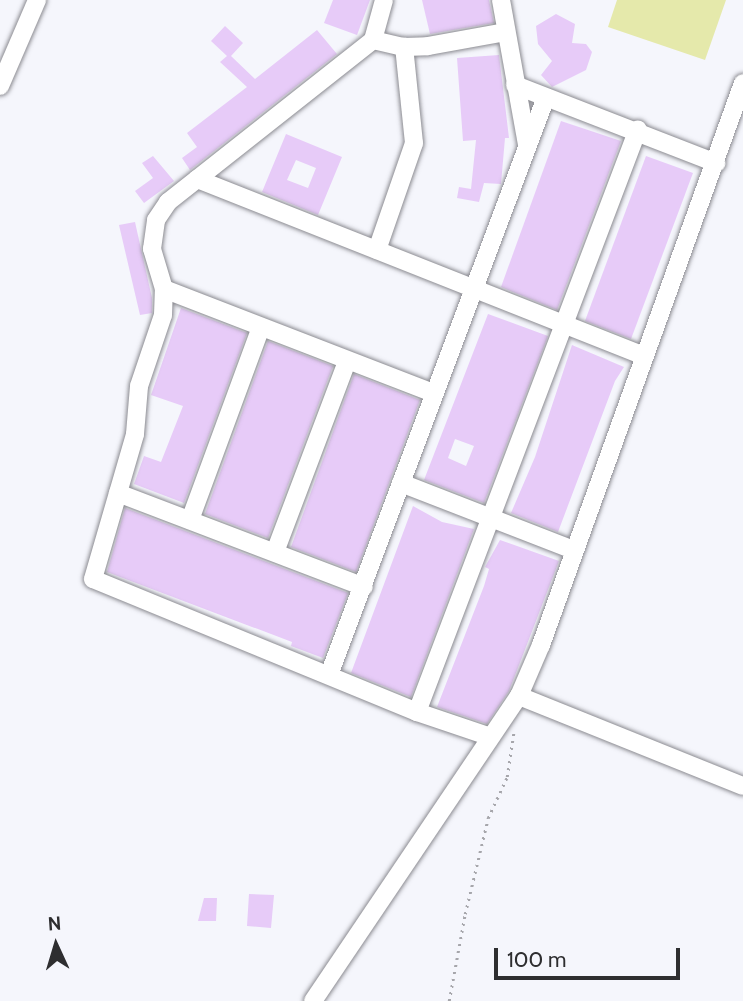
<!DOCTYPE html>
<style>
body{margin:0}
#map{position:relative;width:743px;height:1001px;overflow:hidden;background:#f5f6fc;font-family:Cabin,sans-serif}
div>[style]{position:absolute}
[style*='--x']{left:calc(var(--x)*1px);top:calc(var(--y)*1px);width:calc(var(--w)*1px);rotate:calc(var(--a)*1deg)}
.green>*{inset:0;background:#e5e9ab}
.building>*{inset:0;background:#e7cbf8}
.path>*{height:2.5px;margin-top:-1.25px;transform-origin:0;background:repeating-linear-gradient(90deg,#a6a6ab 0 2px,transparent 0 7px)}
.roads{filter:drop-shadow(0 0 2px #8b8b91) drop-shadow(0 0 2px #8b8b91)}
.minor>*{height:18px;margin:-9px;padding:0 9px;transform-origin:9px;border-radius:9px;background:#fff}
span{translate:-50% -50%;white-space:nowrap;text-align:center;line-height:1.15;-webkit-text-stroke:5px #f5f6fc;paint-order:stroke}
.north{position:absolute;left:21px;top:910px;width:70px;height:70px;-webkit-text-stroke:5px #f5f6fc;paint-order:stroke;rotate:356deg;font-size:19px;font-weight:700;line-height:28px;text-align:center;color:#2e2e30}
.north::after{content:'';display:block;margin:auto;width:24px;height:32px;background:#2e2e30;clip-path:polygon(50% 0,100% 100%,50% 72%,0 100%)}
.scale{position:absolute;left:494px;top:948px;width:186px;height:32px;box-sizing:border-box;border:4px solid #2e2e30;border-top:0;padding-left:9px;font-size:21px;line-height:24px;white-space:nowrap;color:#2e2e30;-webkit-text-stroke:5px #f5f6fc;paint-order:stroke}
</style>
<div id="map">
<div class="green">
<div style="clip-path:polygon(617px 0,726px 0,705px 60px,608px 27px)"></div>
</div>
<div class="building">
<div style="clip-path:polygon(333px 0,370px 0,357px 35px,324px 23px)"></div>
<div style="clip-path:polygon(422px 0,489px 0,494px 23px,430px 34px)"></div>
<div style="clip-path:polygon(556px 14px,575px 24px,572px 43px,586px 44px,592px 52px,586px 70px,552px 87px,541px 75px,552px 61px,538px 44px,536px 26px)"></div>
<div style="clip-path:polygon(225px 26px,243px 43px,231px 56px,255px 79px,317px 30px,337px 54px,190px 170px,182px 158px,197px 147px,187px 133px,247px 87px,220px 62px,227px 56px,211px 41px)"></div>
<div style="clip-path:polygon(499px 55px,509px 138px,505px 138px,501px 184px,484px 183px,479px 202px,457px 198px,459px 187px,471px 189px,476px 140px,463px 141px,457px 58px)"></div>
<div style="clip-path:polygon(561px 121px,621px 141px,557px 310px,501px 287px)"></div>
<div style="clip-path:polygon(evenodd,286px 134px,342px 157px,318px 215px,262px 192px,286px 134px,296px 160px,316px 168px,308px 188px,287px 180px,296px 160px)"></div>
<div style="clip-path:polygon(153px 156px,174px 181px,144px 203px,135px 191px,153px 178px,142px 163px)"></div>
<div style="clip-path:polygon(646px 156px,693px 173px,631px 339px,585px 321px)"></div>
<div style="clip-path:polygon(135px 222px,152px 298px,152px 313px,140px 315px,119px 225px)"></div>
<div style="clip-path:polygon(181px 308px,247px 333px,184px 503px,134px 484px,144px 456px,161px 462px,183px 406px,151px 395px)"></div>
<div style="clip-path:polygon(evenodd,488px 314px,548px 336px,484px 503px,424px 480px,488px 314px,455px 439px,474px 446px,466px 466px,448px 458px,455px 439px)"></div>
<div style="clip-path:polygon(268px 341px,333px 366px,268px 538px,205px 514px)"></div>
<div style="clip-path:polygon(572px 345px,624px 367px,615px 381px,558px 532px,511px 513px,535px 457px)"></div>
<div style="clip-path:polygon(354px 374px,420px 400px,356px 572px,291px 547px)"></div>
<div style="clip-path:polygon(413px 506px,442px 522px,474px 529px,411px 697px,351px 673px)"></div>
<div style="clip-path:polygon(125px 508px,348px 593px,323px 658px,291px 646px,292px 642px,107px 572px)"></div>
<div style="clip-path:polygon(500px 540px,559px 561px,509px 691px,487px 724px,437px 707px,484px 586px,489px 569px,485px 567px)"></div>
<div style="clip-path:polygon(249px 894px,274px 895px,271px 928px,247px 926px)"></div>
<div style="clip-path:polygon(204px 898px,217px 898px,216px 921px,198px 921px)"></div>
</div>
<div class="path">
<div style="--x:449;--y:1001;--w:88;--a:-79.6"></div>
<div style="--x:465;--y:914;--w:99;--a:-76.5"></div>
<div style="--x:488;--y:818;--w:45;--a:-65.1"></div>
<div style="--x:507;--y:777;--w:48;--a:-81.5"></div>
</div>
<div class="roads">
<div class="minor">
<div style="--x:501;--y:0;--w:147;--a:79.8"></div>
<div style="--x:373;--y:40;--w:41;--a:-74.6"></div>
<div style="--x:515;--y:85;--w:216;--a:21.2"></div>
<div style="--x:0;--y:86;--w:94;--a:-66.7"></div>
<div style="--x:197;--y:179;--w:480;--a:21.6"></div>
<div style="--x:377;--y:250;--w:113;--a:-70.9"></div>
<div style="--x:414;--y:143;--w:97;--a:-95.9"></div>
<div style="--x:164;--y:289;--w:289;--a:21.1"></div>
<div style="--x:401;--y:483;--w:186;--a:21.2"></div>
<div style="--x:118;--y:493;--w:263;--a:20.9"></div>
<div style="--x:190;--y:520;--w:202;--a:-69.8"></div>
<div style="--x:275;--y:552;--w:204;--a:-69.3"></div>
<div style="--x:329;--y:675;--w:617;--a:-69.42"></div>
<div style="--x:519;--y:696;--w:241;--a:21.9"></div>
<div style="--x:417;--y:712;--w:623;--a:-69.24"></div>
<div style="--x:488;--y:736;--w:75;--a:-161.3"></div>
<div style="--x:417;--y:712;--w:350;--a:-157.7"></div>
<div style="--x:93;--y:579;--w:151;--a:-73.8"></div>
<div style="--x:135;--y:434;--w:48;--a:-85.2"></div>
<div style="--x:139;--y:386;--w:75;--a:-71.3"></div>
<div style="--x:163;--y:315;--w:26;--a:-88"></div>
<div style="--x:164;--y:289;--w:42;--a:-106.7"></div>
<div style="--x:152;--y:249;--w:29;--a:-82"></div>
<div style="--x:156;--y:220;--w:22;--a:-56"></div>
<div style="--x:168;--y:202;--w:261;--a:-38.3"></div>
<div style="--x:373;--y:40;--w:32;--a:13"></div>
<div style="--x:404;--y:47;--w:24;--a:-2"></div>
<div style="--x:428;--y:46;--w:79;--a:-10.2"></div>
<div style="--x:313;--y:1001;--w:368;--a:-56"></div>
<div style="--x:519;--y:696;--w:56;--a:-66.7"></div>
<div style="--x:541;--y:645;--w:597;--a:-70.23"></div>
</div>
</div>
<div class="north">N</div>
<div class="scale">100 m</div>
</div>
